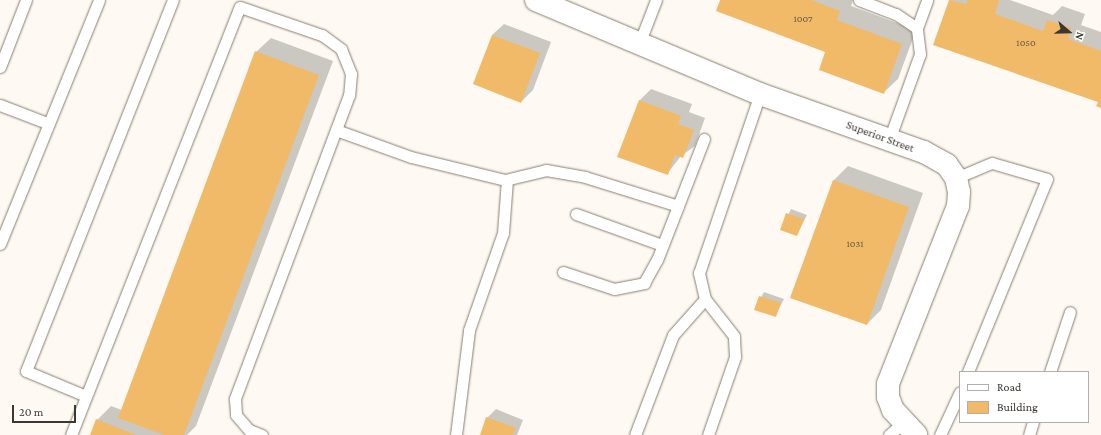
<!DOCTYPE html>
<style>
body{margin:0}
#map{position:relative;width:1101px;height:435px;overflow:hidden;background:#fefaf3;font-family:"Crimson Pro",serif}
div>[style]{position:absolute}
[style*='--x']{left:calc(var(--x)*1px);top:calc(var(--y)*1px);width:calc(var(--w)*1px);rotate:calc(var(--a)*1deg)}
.shadow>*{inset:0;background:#0003}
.building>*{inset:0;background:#f0ba68}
.roads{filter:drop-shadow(0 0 1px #887e6f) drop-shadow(0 0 1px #887e6f)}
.lane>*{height:11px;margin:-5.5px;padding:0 5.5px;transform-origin:5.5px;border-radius:5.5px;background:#fff}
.street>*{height:22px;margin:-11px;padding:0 11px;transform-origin:11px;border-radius:11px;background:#fff}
span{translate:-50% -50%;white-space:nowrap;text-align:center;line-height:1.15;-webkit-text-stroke:3px #fff;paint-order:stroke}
.number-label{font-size:10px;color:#69583f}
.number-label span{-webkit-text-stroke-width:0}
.street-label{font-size:12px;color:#3c3731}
.legend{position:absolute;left:959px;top:371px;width:130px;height:52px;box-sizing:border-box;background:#fff;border:1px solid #b1afad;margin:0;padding:5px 7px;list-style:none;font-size:12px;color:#3c3731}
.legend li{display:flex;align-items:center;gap:8px;height:20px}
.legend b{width:20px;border:1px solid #b1afad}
.north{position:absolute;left:1049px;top:12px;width:40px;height:40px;-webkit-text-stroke:3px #fff;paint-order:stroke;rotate:110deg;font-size:11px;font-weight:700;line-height:16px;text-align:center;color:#3c3731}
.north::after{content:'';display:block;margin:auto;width:14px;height:18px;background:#3c3731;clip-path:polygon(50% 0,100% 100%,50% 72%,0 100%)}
.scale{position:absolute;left:12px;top:405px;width:64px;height:18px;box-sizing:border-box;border:2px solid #3c3731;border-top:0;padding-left:5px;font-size:12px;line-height:14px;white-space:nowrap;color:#3c3731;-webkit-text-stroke:3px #fff;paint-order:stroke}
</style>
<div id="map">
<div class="shadow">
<div style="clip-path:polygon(722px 0,853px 0,851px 6px,916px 30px,898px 79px,883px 93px,827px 51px)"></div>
<div style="clip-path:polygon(950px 0,1010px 0,1053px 15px,1062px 6px,1085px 14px,1081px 25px,1101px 32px,1101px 107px,1099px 102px,934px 44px)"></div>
<div style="clip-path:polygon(504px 24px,551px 42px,533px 90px,521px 102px,492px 35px)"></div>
<div style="clip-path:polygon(271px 38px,333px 61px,196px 426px,187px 435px,91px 435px,97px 420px,111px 406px,122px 410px,256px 52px)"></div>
<div style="clip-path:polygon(651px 89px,692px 104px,689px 112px,705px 118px,695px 146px,681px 156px,667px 174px,618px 156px,640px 100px)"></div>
<div style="clip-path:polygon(848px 166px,923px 193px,881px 310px,867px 324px,833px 181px)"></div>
<div style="clip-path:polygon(791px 209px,807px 215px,797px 235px,781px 229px)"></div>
<div style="clip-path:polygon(764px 292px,784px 299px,775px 316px,755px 309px)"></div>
<div style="clip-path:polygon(496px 409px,523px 420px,517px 435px,481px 435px,487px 418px)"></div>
</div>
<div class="building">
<div style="clip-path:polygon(720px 0,811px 0,840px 11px,837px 20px,902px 44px,884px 94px,819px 70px,825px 52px,716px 11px)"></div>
<div style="clip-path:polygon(949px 0,966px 4px,968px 0,999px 0,995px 14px,1043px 31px,1047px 20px,1071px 28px,1068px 39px,1101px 51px,1101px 108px,1096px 106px,1098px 102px,933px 45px)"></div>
<div style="clip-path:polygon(492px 35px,540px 53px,521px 103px,473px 84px)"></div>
<div style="clip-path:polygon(255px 51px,319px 75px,184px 435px,164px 435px,118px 418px)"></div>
<div style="clip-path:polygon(639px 100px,681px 116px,678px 124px,694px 130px,683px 158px,675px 155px,668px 175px,617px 157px)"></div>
<div style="clip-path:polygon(833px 180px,909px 207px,867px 325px,790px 298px)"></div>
<div style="clip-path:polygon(786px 213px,804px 219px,797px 236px,780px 230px)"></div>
<div style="clip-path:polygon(759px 296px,781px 303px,776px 317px,754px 310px)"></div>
<div style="clip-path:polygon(486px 417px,516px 428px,513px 435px,480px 435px)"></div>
<div style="clip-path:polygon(96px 419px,136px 435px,90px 435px)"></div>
</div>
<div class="roads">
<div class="lane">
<div style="--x:859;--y:0;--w:40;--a:21"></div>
<div style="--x:896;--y:14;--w:25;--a:34"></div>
<div style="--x:917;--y:28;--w:30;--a:-70"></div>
<div style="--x:639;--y:44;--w:47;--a:-68.9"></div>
<div style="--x:0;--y:67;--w:72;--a:-68.8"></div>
<div style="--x:0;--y:105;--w:50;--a:21"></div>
<div style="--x:336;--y:130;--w:80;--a:19.8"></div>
<div style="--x:411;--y:157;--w:97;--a:13.7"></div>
<div style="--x:505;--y:180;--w:42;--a:-13.7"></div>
<div style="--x:546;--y:170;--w:40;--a:10"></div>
<div style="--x:585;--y:177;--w:97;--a:17.3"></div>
<div style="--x:678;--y:206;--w:72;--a:-68.8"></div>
<div style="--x:889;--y:140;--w:91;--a:-70.2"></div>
<div style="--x:920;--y:54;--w:26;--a:-97"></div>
<div style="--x:956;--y:178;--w:39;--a:-23"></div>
<div style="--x:992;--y:163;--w:57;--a:16.2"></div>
<div style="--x:1047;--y:179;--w:209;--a:112.3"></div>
<div style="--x:576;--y:214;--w:91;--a:19.8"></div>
<div style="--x:0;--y:244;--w:263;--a:-67.9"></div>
<div style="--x:563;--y:272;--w:54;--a:18.4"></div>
<div style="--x:614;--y:289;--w:31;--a:-11"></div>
<div style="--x:644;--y:283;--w:26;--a:-61"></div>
<div style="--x:657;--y:260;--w:58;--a:-68.7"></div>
<div style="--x:1050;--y:372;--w:63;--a:-71.6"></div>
<div style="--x:86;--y:396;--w:65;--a:-157.4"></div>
<div style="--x:26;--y:371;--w:399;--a:-68.4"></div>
<div style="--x:71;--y:435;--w:460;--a:-68.5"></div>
<div style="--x:240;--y:7;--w:87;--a:18.9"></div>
<div style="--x:322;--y:35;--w:24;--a:36"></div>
<div style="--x:341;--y:49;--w:27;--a:68"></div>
<div style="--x:351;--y:74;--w:21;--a:95"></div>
<div style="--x:349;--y:95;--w:325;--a:110.6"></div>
<div style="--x:235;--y:399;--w:16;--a:86"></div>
<div style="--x:236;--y:415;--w:20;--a:49"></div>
<div style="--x:249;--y:430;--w:14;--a:21"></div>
<div style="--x:456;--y:435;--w:106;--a:-82.9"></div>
<div style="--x:469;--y:330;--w:103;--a:-70.7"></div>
<div style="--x:503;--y:233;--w:53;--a:-85.7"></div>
<div style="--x:635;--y:435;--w:107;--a:-69.2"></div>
<div style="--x:673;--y:335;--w:48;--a:-48.4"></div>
<div style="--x:708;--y:435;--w:83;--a:-70.9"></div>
<div style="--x:735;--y:357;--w:21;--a:-93"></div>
<div style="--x:734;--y:336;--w:47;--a:-128.1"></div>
<div style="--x:705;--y:299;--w:27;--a:-103"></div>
<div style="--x:699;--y:273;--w:189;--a:-71.2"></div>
<div style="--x:889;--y:435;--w:18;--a:-41"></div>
<div style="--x:940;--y:435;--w:47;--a:-65.1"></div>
<div style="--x:1029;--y:435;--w:14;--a:-73"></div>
</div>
<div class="street">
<div style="--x:536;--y:0;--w:243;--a:22.8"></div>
<div style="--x:760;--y:94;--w:174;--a:19.5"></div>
<div style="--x:924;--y:152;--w:26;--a:29"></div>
<div style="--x:947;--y:165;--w:16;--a:55"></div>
<div style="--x:956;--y:178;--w:14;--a:78"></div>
<div style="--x:959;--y:192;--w:14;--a:94"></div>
<div style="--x:958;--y:206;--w:191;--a:111.5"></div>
<div style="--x:888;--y:384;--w:13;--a:90"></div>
<div style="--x:888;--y:397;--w:14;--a:69"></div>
<div style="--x:893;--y:410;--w:34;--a:47"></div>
</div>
</div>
<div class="number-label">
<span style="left:803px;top:19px">1007</span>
<span style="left:1026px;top:43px">1050</span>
<span style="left:855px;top:244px">1031</span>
</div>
<div class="street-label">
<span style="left:880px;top:137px;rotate:20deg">Superior Street</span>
</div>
<ul class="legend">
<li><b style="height:5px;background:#fff"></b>Road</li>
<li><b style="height:11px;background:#f0ba68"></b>Building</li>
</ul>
<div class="north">N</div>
<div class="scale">20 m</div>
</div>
